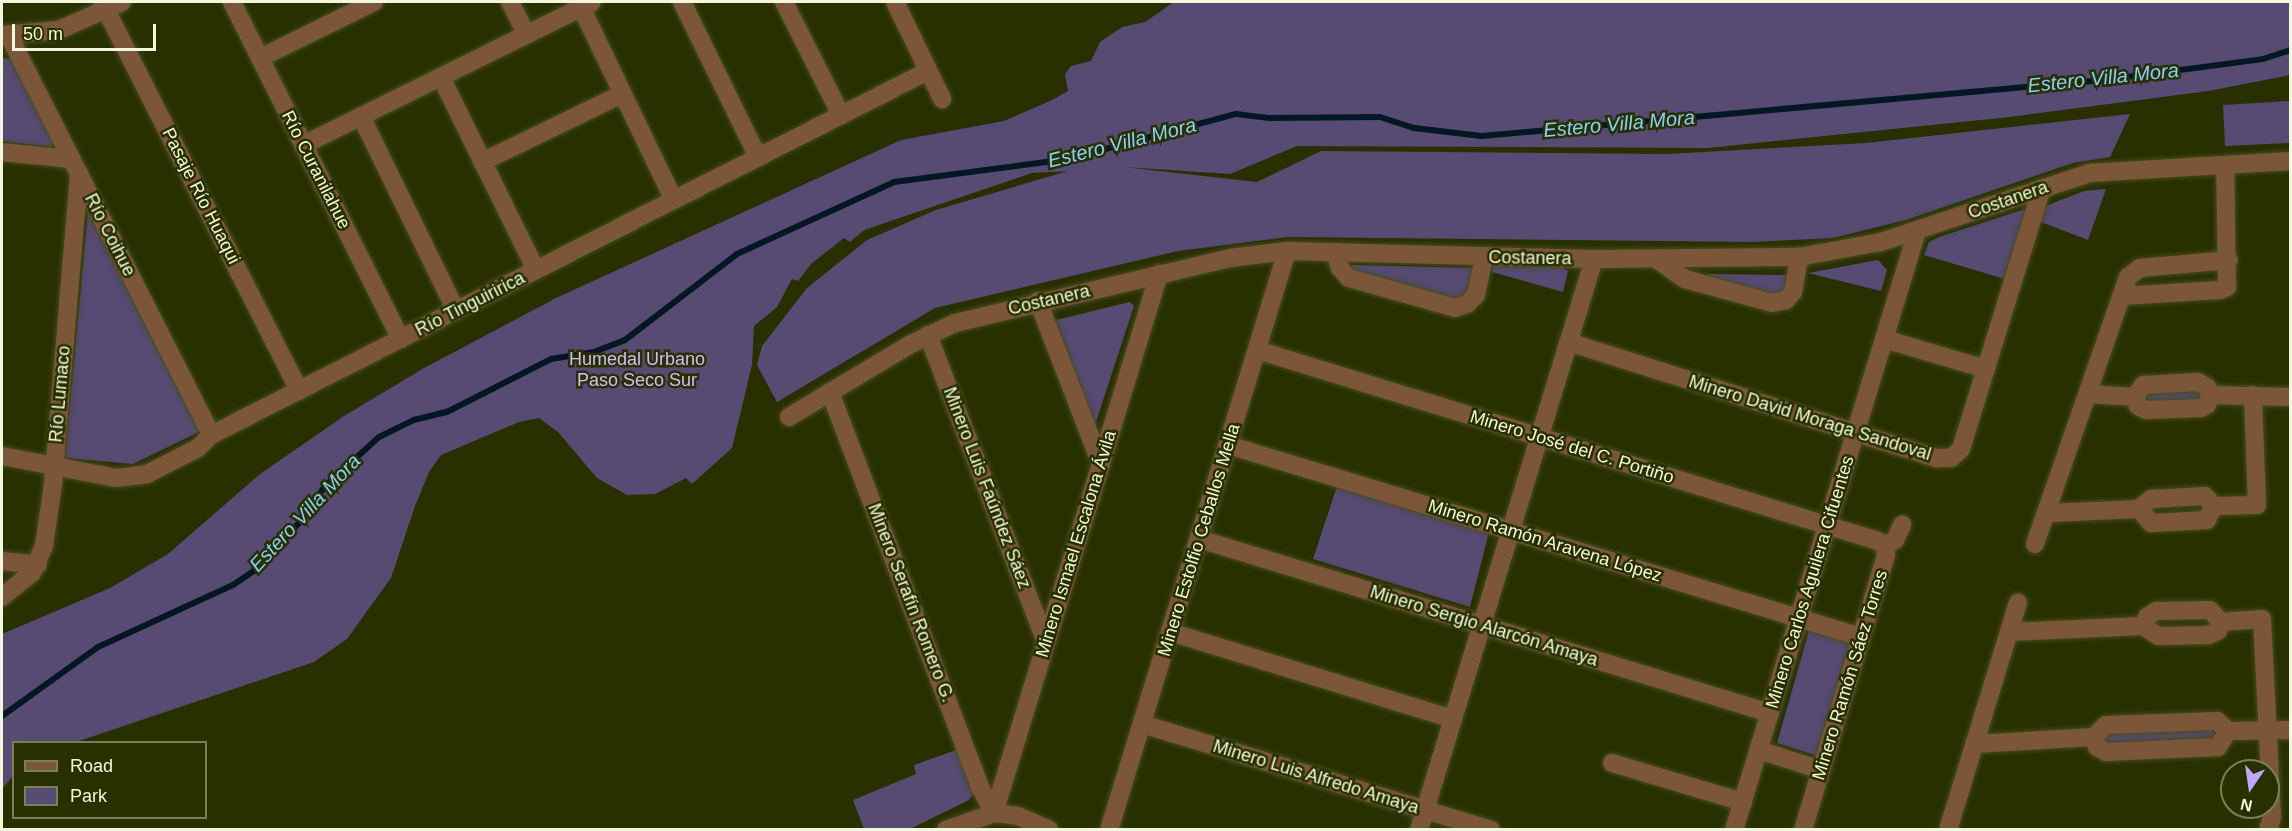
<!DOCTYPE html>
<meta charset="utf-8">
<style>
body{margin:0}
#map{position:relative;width:2292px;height:831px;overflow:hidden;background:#293000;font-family:Arial,sans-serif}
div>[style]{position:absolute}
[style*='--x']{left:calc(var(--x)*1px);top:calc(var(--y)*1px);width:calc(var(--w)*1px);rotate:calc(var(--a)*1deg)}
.green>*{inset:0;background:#574a73}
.stream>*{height:6px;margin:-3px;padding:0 3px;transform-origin:3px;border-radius:3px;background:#051723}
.roads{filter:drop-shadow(0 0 2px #454c1f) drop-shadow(0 0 2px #454c1f)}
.minor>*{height:18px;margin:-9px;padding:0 9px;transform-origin:9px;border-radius:9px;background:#7c5639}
.tertiary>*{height:18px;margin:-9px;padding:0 9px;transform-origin:9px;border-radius:9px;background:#7c5639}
span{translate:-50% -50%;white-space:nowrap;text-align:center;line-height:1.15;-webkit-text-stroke:5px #293000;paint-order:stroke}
.street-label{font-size:18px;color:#f1f8dd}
.park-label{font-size:18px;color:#d0bbfe}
.water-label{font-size:20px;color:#89cefb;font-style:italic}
.frame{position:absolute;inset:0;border:3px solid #f1f8dd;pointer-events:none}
.legend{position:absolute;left:12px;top:741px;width:195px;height:78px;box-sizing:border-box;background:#293000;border:2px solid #798058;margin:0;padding:8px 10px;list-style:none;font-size:18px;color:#f1f8dd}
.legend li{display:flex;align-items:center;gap:12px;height:30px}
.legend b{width:30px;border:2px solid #798058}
.north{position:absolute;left:2220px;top:759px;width:60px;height:60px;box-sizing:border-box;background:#293000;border:2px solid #798058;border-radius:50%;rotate:193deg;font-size:16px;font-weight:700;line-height:24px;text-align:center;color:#f1f8dd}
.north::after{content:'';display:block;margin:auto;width:21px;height:27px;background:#c0a8f4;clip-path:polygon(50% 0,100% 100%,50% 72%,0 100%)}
.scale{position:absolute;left:12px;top:24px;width:144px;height:27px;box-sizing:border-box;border:3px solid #f1f8dd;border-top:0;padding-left:8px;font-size:18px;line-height:21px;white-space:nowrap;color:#f1f8dd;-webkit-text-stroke:4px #293000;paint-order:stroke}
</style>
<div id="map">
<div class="green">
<div style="clip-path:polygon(1174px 2px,2290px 2px,2290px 75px,2208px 91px,2010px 117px,1708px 148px,1297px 146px,1230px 174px,1124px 167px,1257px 182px,1321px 151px,1667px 154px,1866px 143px,2130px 114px,2110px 157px,2073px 163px,1906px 220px,1833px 238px,1753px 242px,1287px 237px,1178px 251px,935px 308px,777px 402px,757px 365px,762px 346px,807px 288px,867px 240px,936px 210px,1068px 171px,1032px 173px,864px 230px,850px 242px,844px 238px,811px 264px,798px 281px,792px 279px,777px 307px,754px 326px,752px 365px,732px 448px,692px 484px,686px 478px,655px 494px,627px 495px,597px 478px,558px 432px,539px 418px,519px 422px,441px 455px,429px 472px,415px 506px,391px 578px,347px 639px,314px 662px,76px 742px,14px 742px,13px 776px,2px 789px,2px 634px,110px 588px,168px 554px,260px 474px,344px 416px,424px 368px,556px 298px,901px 140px,1004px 121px,1052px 100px,1068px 91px,1065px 74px,1071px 66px,1091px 61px,1100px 42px,1122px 27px,1145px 22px)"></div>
<div style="clip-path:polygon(2px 58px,17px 60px,55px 133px,52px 147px,2px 141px)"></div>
<div style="clip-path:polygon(2290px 101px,2290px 143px,2225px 146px,2223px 105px)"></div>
<div style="clip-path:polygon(2106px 189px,2088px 240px,2036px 220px,2043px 207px,2084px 191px)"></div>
<div style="clip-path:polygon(2025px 209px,2028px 212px,2005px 279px,1924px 255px,1929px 242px,1939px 237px)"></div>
<div style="clip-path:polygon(88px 212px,201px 431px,133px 464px,65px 458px)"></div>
<div style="clip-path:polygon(1878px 260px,1887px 270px,1881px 291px,1808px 273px)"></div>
<div style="clip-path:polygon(1352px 265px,1474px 268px,1471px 293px,1449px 302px,1350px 274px)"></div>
<div style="clip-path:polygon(1493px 265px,1560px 265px,1568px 271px,1563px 292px,1492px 272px)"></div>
<div style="clip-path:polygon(1709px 274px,1786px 275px,1789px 283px,1777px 297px,1706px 277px)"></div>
<div style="clip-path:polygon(1130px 302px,1134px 306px,1095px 425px,1056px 320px)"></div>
<div style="clip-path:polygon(2199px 389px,2204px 395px,2199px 401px,2143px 404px,2141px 392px)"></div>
<div style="clip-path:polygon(1337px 486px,1489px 532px,1470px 607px,1313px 559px)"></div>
<div style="clip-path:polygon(1810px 627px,1852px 640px,1818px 756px,1777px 743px)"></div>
<div style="clip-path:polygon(2211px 729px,2217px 735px,2211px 740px,2107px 746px,2101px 739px,2106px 734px)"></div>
<div style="clip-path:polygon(959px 749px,975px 791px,969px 800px,910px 829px,864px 829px,853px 800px,916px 774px,914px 765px)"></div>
</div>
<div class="stream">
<div style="--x:2;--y:716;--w:118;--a:-35.7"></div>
<div style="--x:98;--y:647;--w:149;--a:-24.7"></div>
<div style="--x:233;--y:585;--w:34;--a:-34"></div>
<div style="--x:261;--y:566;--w:68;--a:-48.6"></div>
<div style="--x:306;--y:515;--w:33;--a:-57"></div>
<div style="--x:324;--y:487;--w:74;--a:-42.3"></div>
<div style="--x:379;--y:437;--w:39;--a:-26"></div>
<div style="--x:414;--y:420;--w:34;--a:-14"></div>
<div style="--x:447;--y:412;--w:117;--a:-27"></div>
<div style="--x:551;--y:359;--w:44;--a:-9.2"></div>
<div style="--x:594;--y:352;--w:33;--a:-21"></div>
<div style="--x:625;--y:340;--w:141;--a:-37.5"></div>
<div style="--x:737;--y:254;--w:173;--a:-24.6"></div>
<div style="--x:894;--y:182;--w:176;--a:-7.5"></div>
<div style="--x:1068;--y:159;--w:174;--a:-15"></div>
<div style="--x:1236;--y:114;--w:34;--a:7"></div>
<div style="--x:1270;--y:118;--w:110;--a:-0.5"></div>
<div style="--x:1380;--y:117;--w:36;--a:18"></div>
<div style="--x:1414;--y:128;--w:68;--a:6.7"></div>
<div style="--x:1482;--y:136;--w:625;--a:-5.14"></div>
<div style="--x:2104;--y:80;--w:160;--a:-7.5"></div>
<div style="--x:2263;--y:59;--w:28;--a:-18"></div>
</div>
<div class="roads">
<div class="minor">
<div style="--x:102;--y:2;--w:436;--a:63.1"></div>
<div style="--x:232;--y:2;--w:377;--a:63.4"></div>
<div style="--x:510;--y:2;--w:36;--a:63"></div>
<div style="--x:682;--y:2;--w:173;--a:63.9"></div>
<div style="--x:784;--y:2;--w:127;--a:63.2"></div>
<div style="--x:895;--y:2;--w:108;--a:64.1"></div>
<div style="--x:581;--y:7;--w:214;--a:64.3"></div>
<div style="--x:2;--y:35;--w:57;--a:-5"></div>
<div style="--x:59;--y:30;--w:69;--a:-24"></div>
<div style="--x:9;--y:36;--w:447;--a:63.1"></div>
<div style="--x:260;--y:58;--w:127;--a:-26.2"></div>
<div style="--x:441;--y:77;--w:215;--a:63.8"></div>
<div style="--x:361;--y:116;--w:217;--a:64"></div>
<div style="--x:303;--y:145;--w:322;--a:-26.3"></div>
<div style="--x:2;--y:152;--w:70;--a:5.7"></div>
<div style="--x:482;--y:162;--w:156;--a:-25.9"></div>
<div style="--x:1335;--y:252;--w:17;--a:73"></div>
<div style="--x:1340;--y:268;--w:13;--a:48"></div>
<div style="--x:1349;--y:278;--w:110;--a:15.8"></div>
<div style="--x:1455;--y:308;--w:13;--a:-18"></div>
<div style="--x:1467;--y:304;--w:13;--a:-45"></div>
<div style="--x:1476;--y:295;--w:39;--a:-78"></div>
<div style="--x:1656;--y:259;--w:35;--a:35"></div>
<div style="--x:1685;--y:279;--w:90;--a:15.4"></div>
<div style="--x:1772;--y:303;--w:14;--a:-12"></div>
<div style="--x:1786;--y:300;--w:11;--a:-49"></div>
<div style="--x:1793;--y:292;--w:36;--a:-80"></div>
<div style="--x:2121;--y:296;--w:99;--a:-3.5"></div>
<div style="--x:2220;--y:290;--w:8;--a:-23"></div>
<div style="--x:2227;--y:287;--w:122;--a:-90.9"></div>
<div style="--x:1038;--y:301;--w:175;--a:68.9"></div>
<div style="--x:928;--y:335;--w:329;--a:69"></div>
<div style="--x:1884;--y:339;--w:106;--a:16.4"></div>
<div style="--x:1568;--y:342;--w:387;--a:17.5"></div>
<div style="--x:1937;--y:458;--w:14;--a:0"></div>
<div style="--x:1951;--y:458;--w:13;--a:-42"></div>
<div style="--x:1961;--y:449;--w:273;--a:-72.8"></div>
<div style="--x:1257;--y:350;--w:650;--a:17.1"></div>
<div style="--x:1878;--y:541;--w:9;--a:36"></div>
<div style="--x:2198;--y:382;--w:10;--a:29"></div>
<div style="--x:2207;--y:387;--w:9;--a:69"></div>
<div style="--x:2210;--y:395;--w:10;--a:107"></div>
<div style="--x:2207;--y:405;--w:7;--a:153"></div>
<div style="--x:2201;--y:408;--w:55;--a:177.9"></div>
<div style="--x:2146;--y:410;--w:9;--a:-153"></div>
<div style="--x:2138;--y:406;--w:9;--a:-108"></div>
<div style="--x:2135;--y:397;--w:14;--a:-56"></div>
<div style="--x:2143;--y:385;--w:55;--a:-3.1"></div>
<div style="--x:830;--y:392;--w:423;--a:69.2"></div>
<div style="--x:980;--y:787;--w:30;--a:62"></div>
<div style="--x:2088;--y:394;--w:47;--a:3.7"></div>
<div style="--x:2210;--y:395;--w:80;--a:1.4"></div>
<div style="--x:789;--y:417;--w:142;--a:-30.9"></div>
<div style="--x:911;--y:344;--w:49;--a:-25.5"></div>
<div style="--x:955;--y:323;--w:283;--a:-13.3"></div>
<div style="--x:1230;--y:258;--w:57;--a:-7"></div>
<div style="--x:1287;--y:251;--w:307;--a:1.5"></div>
<div style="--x:1594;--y:259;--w:205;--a:-0.6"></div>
<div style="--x:1799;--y:257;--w:83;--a:-10.4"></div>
<div style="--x:1881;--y:242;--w:220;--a:-18.3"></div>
<div style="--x:2090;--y:173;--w:200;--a:-3.4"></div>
<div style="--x:1228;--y:445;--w:661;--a:16.87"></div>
<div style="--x:2;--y:456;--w:116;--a:10.9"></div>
<div style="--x:116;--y:478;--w:31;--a:-7"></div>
<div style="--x:147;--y:474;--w:57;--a:-27"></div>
<div style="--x:198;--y:448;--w:18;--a:-45"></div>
<div style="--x:211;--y:435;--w:804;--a:-26.92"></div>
<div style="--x:2205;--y:496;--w:13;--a:48"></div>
<div style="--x:2214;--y:506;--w:16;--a:117"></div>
<div style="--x:2207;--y:520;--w:56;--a:176.9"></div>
<div style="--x:2151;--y:523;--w:18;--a:-131"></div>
<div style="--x:2139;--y:509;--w:16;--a:-40"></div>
<div style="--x:2151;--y:499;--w:54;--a:-3.2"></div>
<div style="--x:2214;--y:506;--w:43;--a:-1.3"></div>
<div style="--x:2257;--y:505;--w:110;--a:-92.1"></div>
<div style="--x:2049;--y:513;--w:90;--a:-2.5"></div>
<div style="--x:1199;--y:539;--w:597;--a:16.95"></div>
<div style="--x:2035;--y:544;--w:283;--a:-70.8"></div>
<div style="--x:2128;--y:277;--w:15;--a:-37"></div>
<div style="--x:2140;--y:268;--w:89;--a:-5.1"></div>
<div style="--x:1885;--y:546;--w:12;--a:-31"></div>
<div style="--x:1895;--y:540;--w:17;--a:-65"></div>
<div style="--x:2;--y:561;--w:36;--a:6"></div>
<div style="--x:2;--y:597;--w:38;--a:-39"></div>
<div style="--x:32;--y:573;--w:30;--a:-66"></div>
<div style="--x:44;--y:546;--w:63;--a:-81.7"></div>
<div style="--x:53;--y:484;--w:311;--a:-85.2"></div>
<div style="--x:2210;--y:610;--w:16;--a:47"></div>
<div style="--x:2221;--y:622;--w:9;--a:108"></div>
<div style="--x:2218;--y:631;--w:11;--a:158"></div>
<div style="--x:2208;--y:635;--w:50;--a:178.9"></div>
<div style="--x:2158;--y:636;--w:18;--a:-146"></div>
<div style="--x:2143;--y:626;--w:10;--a:-66"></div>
<div style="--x:2147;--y:617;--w:11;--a:-34"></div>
<div style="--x:2156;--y:611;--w:54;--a:-1.1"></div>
<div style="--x:2221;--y:622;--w:41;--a:-4.2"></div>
<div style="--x:2262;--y:619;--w:198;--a:87.1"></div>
<div style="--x:2272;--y:817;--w:14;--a:107"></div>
<div style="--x:1170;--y:632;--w:296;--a:17.1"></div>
<div style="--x:2009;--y:632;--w:134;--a:-2.6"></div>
<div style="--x:2217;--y:721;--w:15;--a:42"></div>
<div style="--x:2228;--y:731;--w:19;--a:122"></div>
<div style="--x:2218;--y:747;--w:112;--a:177.4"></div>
<div style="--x:2106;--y:752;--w:10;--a:-151"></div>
<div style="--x:2097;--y:747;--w:10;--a:-107"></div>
<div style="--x:2094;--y:737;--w:17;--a:-45"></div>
<div style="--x:2106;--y:725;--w:111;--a:-2.1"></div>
<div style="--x:1142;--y:724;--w:365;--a:16.9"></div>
<div style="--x:2228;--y:731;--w:62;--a:-0.9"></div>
<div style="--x:1975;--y:744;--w:119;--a:-3.4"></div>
<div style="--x:1759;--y:750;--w:65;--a:17.9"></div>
<div style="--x:1612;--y:763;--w:137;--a:16.6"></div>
<div style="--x:994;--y:813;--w:564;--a:-72.98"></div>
<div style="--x:1109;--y:830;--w:606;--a:-72.91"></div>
<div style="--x:1419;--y:830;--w:597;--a:-72.96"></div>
<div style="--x:1734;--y:830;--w:626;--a:-73.01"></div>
<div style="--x:1803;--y:830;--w:287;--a:-73.2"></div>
<div style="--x:1886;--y:555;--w:9;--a:-96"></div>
<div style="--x:1948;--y:830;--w:238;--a:-72.9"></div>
</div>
<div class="tertiary">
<div style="--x:946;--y:830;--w:51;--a:-19.5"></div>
<div style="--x:994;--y:813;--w:24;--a:7"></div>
<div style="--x:1018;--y:816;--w:34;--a:24"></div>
</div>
</div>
<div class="street-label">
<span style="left:316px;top:170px;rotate:63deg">Río Curanilahue</span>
<span style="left:201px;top:196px;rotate:63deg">Pasaje Río Huaqui</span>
<span style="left:2008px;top:200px;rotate:-19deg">Costanera</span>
<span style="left:110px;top:235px;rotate:63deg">Río Coihue</span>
<span style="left:1530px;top:258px;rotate:1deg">Costanera</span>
<span style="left:1049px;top:300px;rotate:-13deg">Costanera</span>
<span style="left:470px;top:304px;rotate:-27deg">Río Tinguiririca</span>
<span style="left:60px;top:394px;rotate:-85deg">Río Lumaco</span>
<span style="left:1810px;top:418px;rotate:17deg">Minero David Moraga Sandoval</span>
<span style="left:1572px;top:447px;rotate:17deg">Minero José del C. Portiño</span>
<span style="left:987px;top:488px;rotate:69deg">Minero Luis Faúndez Sáez</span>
<span style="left:1199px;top:540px;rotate:-73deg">Minero Estolfio Ceballos Mella</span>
<span style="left:1545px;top:541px;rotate:17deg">Minero Ramón Aravena López</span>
<span style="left:1076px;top:544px;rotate:-73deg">Minero Ismael Escalona Ávila</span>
<span style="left:1810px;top:582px;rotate:-73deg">Minero Carlos Aguilera Cifuentes</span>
<span style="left:911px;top:603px;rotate:69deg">Minero Serafín Romero G.</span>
<span style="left:1484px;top:626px;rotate:17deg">Minero Sergio Alarcón Amaya</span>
<span style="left:1850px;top:675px;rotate:-73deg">Minero Ramón Sáez Torres</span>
<span style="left:1316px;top:777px;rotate:17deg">Minero Luis Alfredo Amaya</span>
</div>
<div class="park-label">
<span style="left:637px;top:370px">Humedal Urbano<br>Paso Seco Sur</span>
</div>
<div class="water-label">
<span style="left:2103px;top:78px;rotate:-6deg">Estero Villa Mora</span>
<span style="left:1619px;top:124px;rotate:-5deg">Estero Villa Mora</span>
<span style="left:1122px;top:143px;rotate:-14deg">Estero Villa Mora</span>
<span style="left:305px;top:513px;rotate:-47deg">Estero Villa Mora</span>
</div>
<div class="frame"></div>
<ul class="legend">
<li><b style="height:8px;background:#7c5639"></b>Road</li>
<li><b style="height:16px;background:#574a73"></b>Park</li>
</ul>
<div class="north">N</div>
<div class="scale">50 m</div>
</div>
